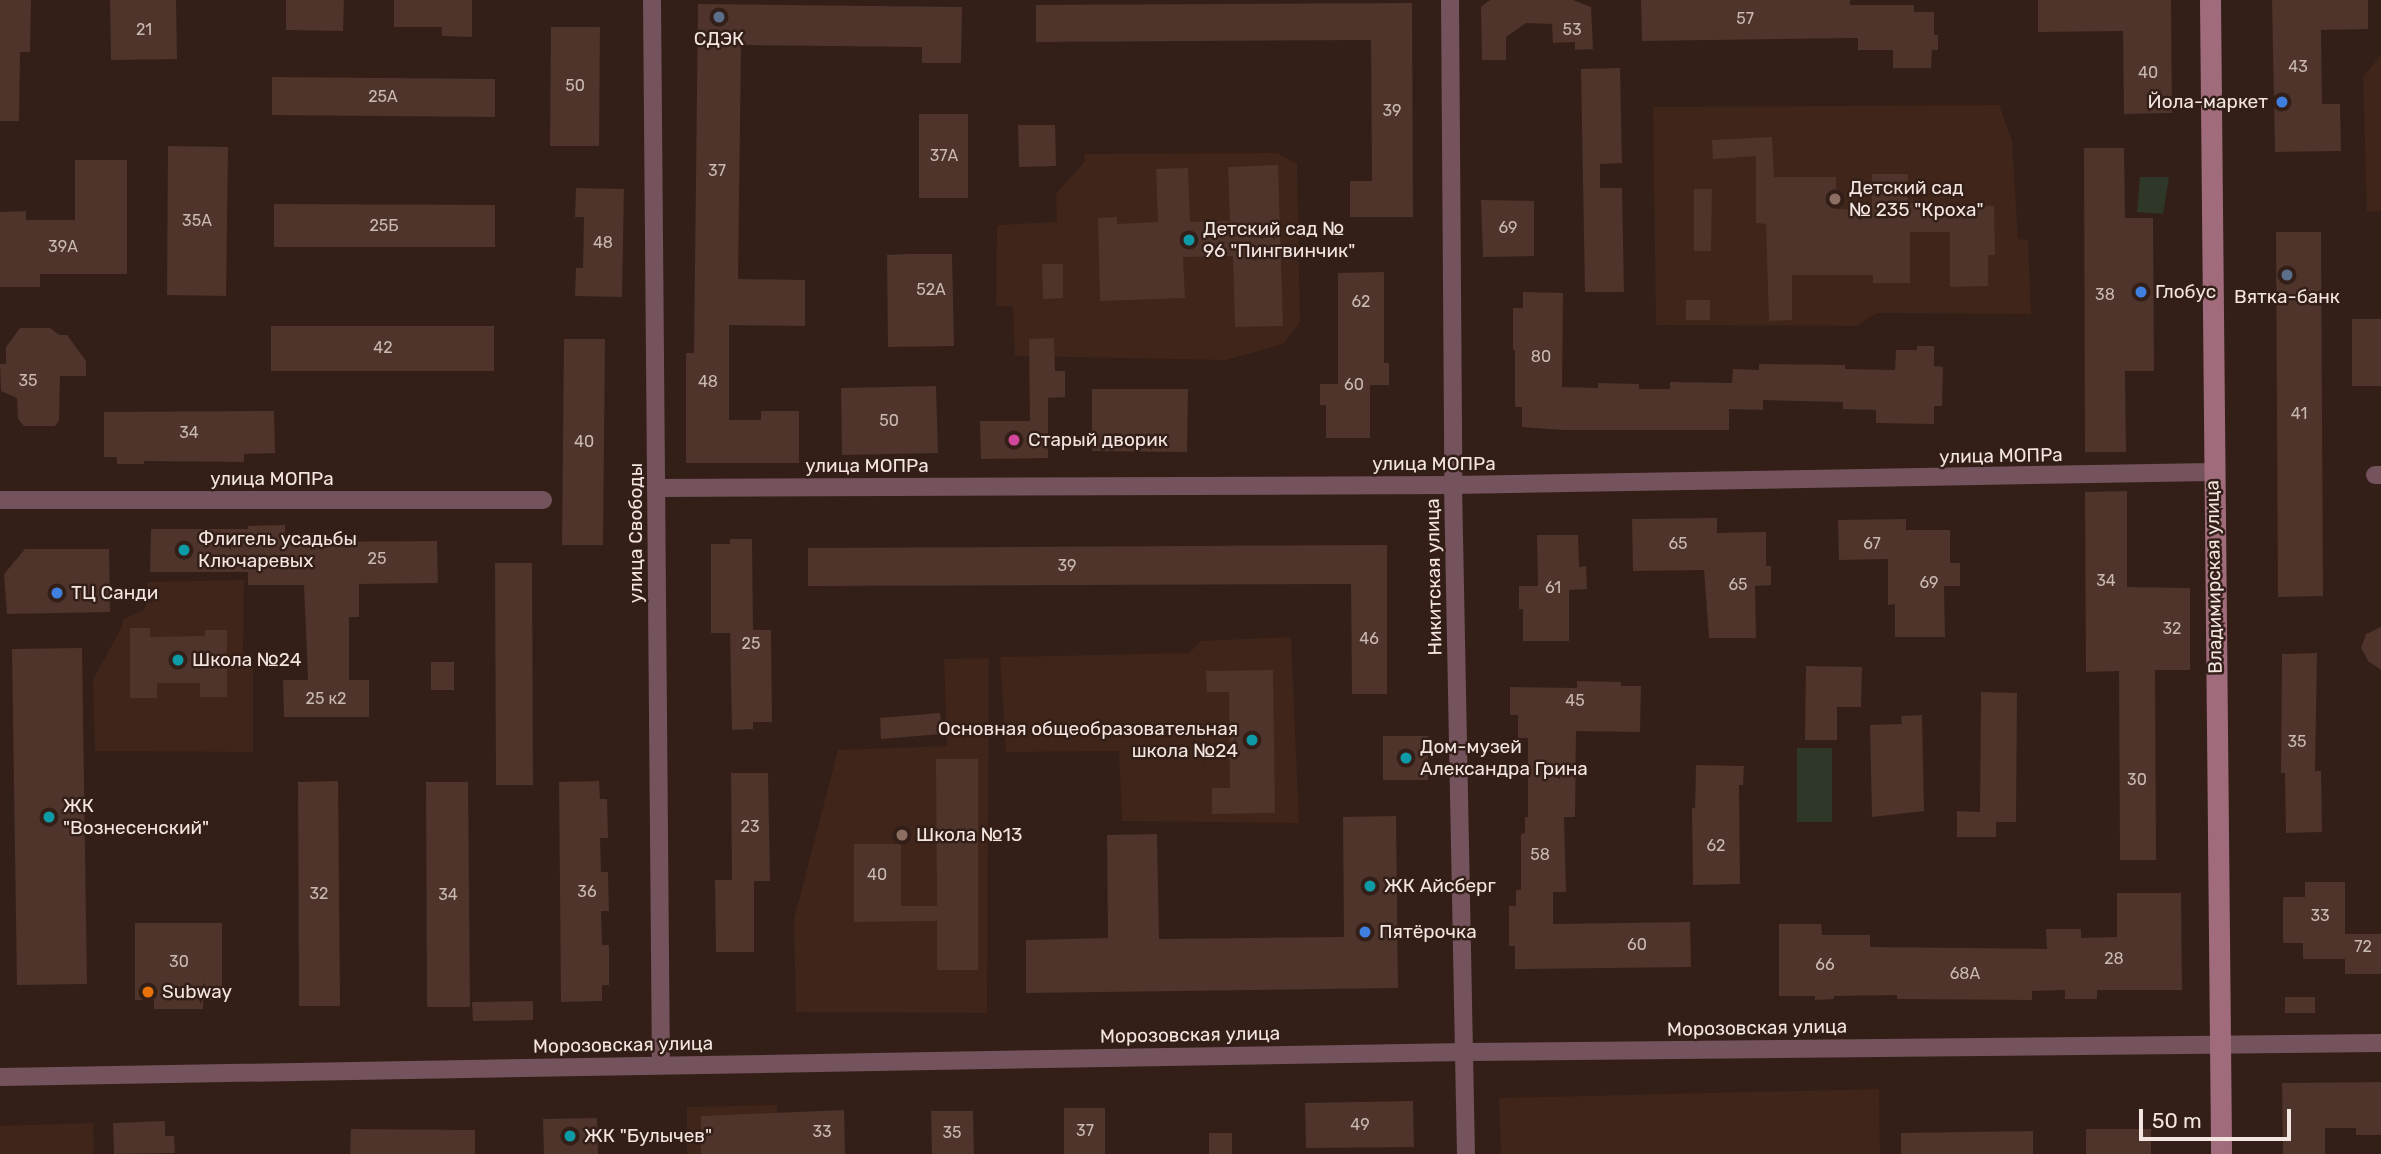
<!DOCTYPE html>
<meta charset="utf-8">
<style>
body{margin:0}
#map{position:relative;width:2381px;height:1154px;overflow:hidden;background:#331f17;font-family:Rubik,sans-serif}
div>[style]{position:absolute}
[style*='--x']{left:calc(var(--x)*1px);top:calc(var(--y)*1px);width:calc(var(--w)*1px);rotate:calc(var(--a)*1deg)}
.built>*{inset:0;background:#3f251a}
.green>*{inset:0;background:#2f3828}
.building>*{inset:0;background:#4e342a}
.street>*{height:18px;margin:-9px;padding:0 9px;transform-origin:9px;border-radius:9px;background:#74535c}
.secondary>*{height:21px;margin:-10.5px;padding:0 10.5px;transform-origin:10.5px;border-radius:10.5px;background:#a06c7b}
.dots>*{width:19px;height:19px;translate:-50% -50%;box-sizing:border-box;border:4px solid #331f17;border-radius:50%}
span{translate:-50% -50%;white-space:nowrap;text-align:center;line-height:1.15;-webkit-text-stroke:5px #331f17;paint-order:stroke}
.number-label{font-size:16px;color:#cab9b2}
.number-label span{-webkit-text-stroke-width:0}
.poi-label{font-size:19px;color:#f3e5e0}
.right{translate:-100% -50%;text-align:right}
.left{translate:0 -50%;text-align:left}
.street-label{font-size:19px;color:#f3e5e0}
.scale{position:absolute;left:2139px;top:1109px;width:152px;height:32px;box-sizing:border-box;border:4px solid #f3e5e0;border-top:0;padding-left:9px;font-size:21px;line-height:24px;white-space:nowrap;color:#f3e5e0;-webkit-text-stroke:5px #331f17;paint-order:stroke}
</style>
<div id="map">
<div class="built">
<div style="clip-path:polygon(2381px 55px,2381px 211px,2367px 212px,2363px 77px)"></div>
<div style="clip-path:polygon(1999px 105px,2012px 141px,2018px 239px,2028px 240px,2031px 314px,1877px 313px,1856px 326px,1656px 325px,1653px 107px)"></div>
<div style="clip-path:polygon(1277px 153px,1297px 164px,1300px 322px,1283px 344px,1226px 360px,1015px 356px,1013px 306px,996px 306px,997px 225px,1057px 222px,1056px 194px,1085px 161px,1084px 154px)"></div>
<div style="clip-path:polygon(244px 580px,243px 654px,253px 654px,253px 752px,95px 751px,93px 679px,122px 627px,123px 619px,145px 609px,147px 582px)"></div>
<div style="clip-path:polygon(1291px 637px,1299px 823px,1122px 821px,1119px 751px,1006px 752px,1000px 657px,1189px 653px,1201px 641px)"></div>
<div style="clip-path:polygon(989px 658px,987px 1013px,796px 1012px,794px 919px,838px 750px,947px 746px,944px 659px)"></div>
<div style="clip-path:polygon(1879px 1089px,1880px 1154px,1501px 1154px,1499px 1098px)"></div>
<div style="clip-path:polygon(777px 1105px,778px 1154px,687px 1154px,687px 1107px)"></div>
<div style="clip-path:polygon(93px 1123px,94px 1154px,0 1154px,0 1126px)"></div>
</div>
<div class="green">
<div style="clip-path:polygon(2140px 177px,2169px 177px,2163px 214px,2137px 212px)"></div>
<div style="clip-path:polygon(1797px 748px,1832px 748px,1832px 822px,1797px 822px)"></div>
</div>
<div class="building">
<div style="clip-path:polygon(0 0,31px 0,30px 52px,20px 52px,19px 121px,0 121px)"></div>
<div style="clip-path:polygon(110px 0,176px 0,177px 59px,111px 60px)"></div>
<div style="clip-path:polygon(286px 0,344px 0,343px 31px,286px 30px)"></div>
<div style="clip-path:polygon(394px 0,472px 0,472px 37px,442px 36px,442px 27px,394px 27px)"></div>
<div style="clip-path:polygon(1490px 0,1573px 0,1591px 7px,1593px 49px,1575px 50px,1575px 42px,1553px 43px,1552px 24px,1526px 23px,1506px 37px,1506px 60px,1482px 60px,1481px 7px)"></div>
<div style="clip-path:polygon(1641px 0,1850px 0,1850px 5px,1914px 5px,1914px 12px,1934px 12px,1934px 35px,1938px 35px,1938px 50px,1932px 50px,1931px 68px,1893px 68px,1893px 50px,1858px 50px,1858px 38px,1642px 41px)"></div>
<div style="clip-path:polygon(2038px 0,2171px 0,2172px 113px,2124px 114px,2123px 31px,2038px 32px)"></div>
<div style="clip-path:polygon(2272px 0,2368px 0,2368px 29px,2321px 30px,2322px 104px,2340px 104px,2341px 151px,2275px 152px)"></div>
<div style="clip-path:polygon(1412px 3px,1413px 217px,1350px 217px,1350px 181px,1372px 181px,1371px 40px,1036px 42px,1036px 5px)"></div>
<div style="clip-path:polygon(698px 4px,962px 7px,961px 63px,922px 63px,922px 47px,741px 45px,738px 279px,805px 280px,805px 326px,729px 325px,729px 420px,761px 420px,761px 411px,799px 411px,799px 463px,686px 463px,686px 353px,694px 353px)"></div>
<div style="clip-path:polygon(551px 27px,600px 27px,599px 146px,550px 146px)"></div>
<div style="clip-path:polygon(1620px 68px,1622px 163px,1600px 164px,1600px 188px,1622px 188px,1624px 292px,1585px 292px,1581px 69px)"></div>
<div style="clip-path:polygon(272px 77px,495px 79px,495px 117px,272px 115px)"></div>
<div style="clip-path:polygon(919px 114px,968px 114px,968px 198px,919px 198px)"></div>
<div style="clip-path:polygon(1018px 125px,1055px 125px,1056px 166px,1019px 167px)"></div>
<div style="clip-path:polygon(1772px 137px,1774px 177px,1836px 177px,1836px 209px,1872px 210px,1872px 174px,1908px 174px,1908px 203px,1994px 206px,1995px 255px,1988px 255px,1988px 286px,1950px 287px,1950px 232px,1910px 232px,1910px 283px,1873px 283px,1873px 275px,1792px 275px,1792px 320px,1769px 321px,1766px 224px,1756px 223px,1756px 156px,1713px 159px,1712px 140px)"></div>
<div style="clip-path:polygon(168px 146px,228px 147px,226px 296px,167px 295px)"></div>
<div style="clip-path:polygon(2084px 148px,2124px 148px,2125px 218px,2153px 218px,2154px 371px,2125px 371px,2126px 452px,2085px 452px)"></div>
<div style="clip-path:polygon(75px 160px,127px 160px,127px 274px,40px 274px,40px 287px,0 287px,0 212px,26px 211px,26px 220px,75px 220px)"></div>
<div style="clip-path:polygon(1278px 165px,1283px 326px,1235px 327px,1233px 256px,1183px 257px,1185px 298px,1100px 301px,1098px 218px,1117px 217px,1117px 224px,1158px 222px,1156px 169px,1188px 168px,1190px 222px,1230px 221px,1228px 167px)"></div>
<div style="clip-path:polygon(576px 188px,624px 189px,622px 297px,575px 296px,576px 268px,583px 268px,584px 217px,575px 217px)"></div>
<div style="clip-path:polygon(1694px 189px,1712px 189px,1711px 251px,1694px 251px)"></div>
<div style="clip-path:polygon(1481px 200px,1534px 201px,1534px 256px,1483px 257px)"></div>
<div style="clip-path:polygon(274px 204px,495px 205px,495px 247px,274px 247px)"></div>
<div style="clip-path:polygon(2276px 232px,2321px 232px,2323px 596px,2278px 597px)"></div>
<div style="clip-path:polygon(908px 254px,952px 254px,954px 346px,888px 347px,887px 255px)"></div>
<div style="clip-path:polygon(1042px 264px,1063px 264px,1063px 298px,1043px 299px)"></div>
<div style="clip-path:polygon(1384px 272px,1384px 363px,1389px 363px,1389px 385px,1370px 385px,1370px 438px,1326px 438px,1326px 405px,1320px 405px,1320px 384px,1338px 384px,1338px 273px)"></div>
<div style="clip-path:polygon(1523px 292px,1563px 293px,1562px 387px,1598px 388px,1598px 383px,1639px 384px,1639px 389px,1670px 389px,1670px 382px,1732px 383px,1733px 369px,1759px 370px,1759px 364px,1845px 365px,1845px 369px,1895px 370px,1896px 350px,1917px 350px,1917px 346px,1934px 346px,1934px 366px,1943px 367px,1942px 406px,1934px 406px,1934px 424px,1876px 423px,1876px 410px,1843px 409px,1843px 402px,1763px 400px,1763px 410px,1729px 409px,1729px 430px,1563px 430px,1522px 427px,1522px 407px,1515px 407px,1515px 350px,1513px 350px,1513px 308px,1523px 308px)"></div>
<div style="clip-path:polygon(1686px 300px,1710px 300px,1710px 320px,1686px 320px)"></div>
<div style="clip-path:polygon(2352px 319px,2381px 319px,2381px 386px,2352px 386px)"></div>
<div style="clip-path:polygon(271px 326px,494px 326px,494px 371px,271px 371px)"></div>
<div style="clip-path:polygon(20px 328px,50px 328px,59px 335px,67px 335px,86px 361px,86px 376px,60px 376px,59px 420px,55px 426px,24px 426px,18px 419px,17px 398px,1px 391px,0 364px,6px 364px,6px 347px)"></div>
<div style="clip-path:polygon(1054px 338px,1055px 371px,1065px 371px,1065px 397px,1048px 398px,1048px 458px,981px 459px,980px 421px,1030px 421px,1029px 339px)"></div>
<div style="clip-path:polygon(564px 339px,605px 339px,603px 545px,562px 545px)"></div>
<div style="clip-path:polygon(936px 386px,938px 453px,842px 455px,841px 388px)"></div>
<div style="clip-path:polygon(1092px 389px,1188px 389px,1187px 452px,1092px 451px)"></div>
<div style="clip-path:polygon(274px 411px,275px 453px,244px 454px,244px 462px,144px 461px,144px 464px,117px 464px,117px 457px,104px 457px,104px 412px)"></div>
<div style="clip-path:polygon(2127px 491px,2127px 587px,2190px 588px,2190px 670px,2155px 670px,2156px 860px,2120px 860px,2119px 671px,2086px 672px,2085px 492px)"></div>
<div style="clip-path:polygon(1717px 518px,1717px 533px,1766px 532px,1766px 566px,1771px 566px,1771px 585px,1755px 586px,1756px 638px,1709px 638px,1704px 570px,1633px 571px,1632px 519px)"></div>
<div style="clip-path:polygon(1906px 519px,1906px 530px,1950px 530px,1950px 563px,1960px 563px,1960px 586px,1944px 586px,1945px 637px,1895px 637px,1895px 604px,1888px 605px,1888px 559px,1839px 560px,1838px 520px)"></div>
<div style="clip-path:polygon(285px 525px,285px 542px,437px 541px,438px 583px,359px 584px,359px 617px,349px 617px,349px 680px,369px 680px,369px 717px,284px 717px,283px 680px,308px 680px,304px 585px,248px 585px,248px 572px,150px 572px,151px 529px,248px 529px,248px 526px)"></div>
<div style="clip-path:polygon(1537px 535px,1578px 535px,1579px 567px,1586px 566px,1587px 589px,1569px 590px,1569px 641px,1523px 641px,1523px 609px,1519px 609px,1519px 586px,1538px 586px)"></div>
<div style="clip-path:polygon(730px 539px,752px 539px,753px 630px,771px 630px,772px 722px,753px 722px,753px 729px,732px 730px,730px 633px,711px 633px,711px 544px,730px 544px)"></div>
<div style="clip-path:polygon(1387px 545px,1387px 694px,1352px 694px,1351px 584px,808px 586px,808px 548px)"></div>
<div style="clip-path:polygon(25px 549px,109px 549px,110px 612px,7px 614px,4px 574px)"></div>
<div style="clip-path:polygon(495px 563px,532px 563px,533px 785px,496px 785px)"></div>
<div style="clip-path:polygon(2381px 627px,2381px 670px,2368px 661px,2361px 648px,2366px 634px)"></div>
<div style="clip-path:polygon(130px 628px,150px 628px,150px 637px,205px 636px,205px 630px,227px 630px,227px 697px,200px 697px,200px 683px,157px 683px,157px 698px,130px 698px)"></div>
<div style="clip-path:polygon(82px 648px,87px 984px,17px 985px,12px 649px)"></div>
<div style="clip-path:polygon(2317px 653px,2315px 771px,2321px 771px,2322px 832px,2286px 833px,2285px 773px,2281px 773px,2282px 654px)"></div>
<div style="clip-path:polygon(431px 662px,454px 662px,454px 690px,431px 690px)"></div>
<div style="clip-path:polygon(1806px 666px,1862px 667px,1861px 707px,1837px 707px,1837px 740px,1805px 740px)"></div>
<div style="clip-path:polygon(1273px 670px,1275px 813px,1212px 814px,1212px 788px,1230px 788px,1229px 692px,1207px 692px,1206px 671px)"></div>
<div style="clip-path:polygon(1577px 681px,1621px 682px,1621px 686px,1641px 686px,1640px 732px,1576px 731px,1575px 817px,1564px 817px,1566px 892px,1553px 892px,1553px 924px,1690px 922px,1691px 967px,1515px 969px,1515px 946px,1509px 946px,1509px 906px,1516px 906px,1516px 890px,1521px 890px,1521px 834px,1525px 833px,1525px 817px,1528px 817px,1528px 738px,1518px 738px,1518px 715px,1510px 715px,1510px 687px,1577px 688px)"></div>
<div style="clip-path:polygon(1981px 692px,2017px 693px,2016px 822px,1996px 822px,1996px 837px,1957px 837px,1957px 811px,1980px 812px)"></div>
<div style="clip-path:polygon(940px 713px,942px 734px,881px 739px,880px 718px)"></div>
<div style="clip-path:polygon(1922px 715px,1924px 811px,1872px 817px,1870px 725px,1902px 724px,1901px 716px)"></div>
<div style="clip-path:polygon(1383px 736px,1428px 736px,1428px 780px,1383px 780px)"></div>
<div style="clip-path:polygon(936px 759px,978px 759px,978px 970px,937px 970px,937px 921px,854px 922px,854px 844px,901px 844px,901px 906px,937px 906px)"></div>
<div style="clip-path:polygon(1696px 765px,1744px 766px,1743px 785px,1739px 785px,1740px 884px,1693px 885px,1692px 808px,1695px 808px)"></div>
<div style="clip-path:polygon(731px 773px,768px 773px,770px 881px,754px 881px,754px 952px,716px 952px,715px 880px,732px 880px)"></div>
<div style="clip-path:polygon(338px 781px,340px 1006px,299px 1006px,298px 782px)"></div>
<div style="clip-path:polygon(599px 781px,600px 799px,607px 799px,608px 838px,600px 838px,601px 872px,608px 872px,609px 911px,601px 911px,602px 945px,609px 945px,609px 985px,602px 985px,602px 1001px,561px 1002px,559px 782px)"></div>
<div style="clip-path:polygon(426px 782px,468px 782px,470px 1007px,427px 1007px)"></div>
<div style="clip-path:polygon(1396px 816px,1398px 988px,1026px 993px,1026px 940px,1108px 938px,1107px 835px,1157px 834px,1159px 939px,1344px 937px,1343px 817px)"></div>
<div style="clip-path:polygon(2305px 882px,2345px 882px,2345px 934px,2381px 934px,2381px 974px,2345px 974px,2345px 959px,2303px 959px,2303px 943px,2283px 943px,2283px 897px,2305px 897px)"></div>
<div style="clip-path:polygon(2117px 893px,2181px 893px,2182px 990px,2097px 990px,2097px 999px,2065px 999px,2065px 990px,2032px 991px,2032px 1000px,1897px 999px,1897px 995px,1834px 996px,1834px 999px,1815px 1000px,1815px 996px,1779px 996px,1779px 924px,1821px 924px,1822px 935px,1870px 935px,1870px 947px,2047px 949px,2046px 929px,2081px 929px,2081px 938px,2117px 937px)"></div>
<div style="clip-path:polygon(135px 923px,222px 923px,222px 1000px,203px 1000px,203px 1009px,154px 1009px,154px 1000px,135px 1000px)"></div>
<div style="clip-path:polygon(2285px 997px,2315px 997px,2315px 1013px,2285px 1013px)"></div>
<div style="clip-path:polygon(533px 1001px,533px 1020px,473px 1021px,472px 1002px)"></div>
<div style="clip-path:polygon(2381px 1082px,2381px 1135px,2356px 1135px,2356px 1128px,2325px 1128px,2325px 1154px,2283px 1154px,2282px 1083px)"></div>
<div style="clip-path:polygon(1413px 1101px,1414px 1147px,1306px 1148px,1305px 1103px)"></div>
<div style="clip-path:polygon(1064px 1108px,1105px 1108px,1105px 1154px,1064px 1154px)"></div>
<div style="clip-path:polygon(844px 1110px,845px 1154px,701px 1154px,701px 1116px)"></div>
<div style="clip-path:polygon(931px 1111px,973px 1111px,974px 1154px,932px 1154px)"></div>
<div style="clip-path:polygon(597px 1118px,598px 1154px,544px 1154px,543px 1119px)"></div>
<div style="clip-path:polygon(165px 1121px,165px 1136px,174px 1136px,175px 1153px,114px 1154px,113px 1123px)"></div>
<div style="clip-path:polygon(351px 1129px,475px 1130px,475px 1154px,350px 1154px)"></div>
<div style="clip-path:polygon(2086px 1129px,2151px 1129px,2151px 1154px,2086px 1154px)"></div>
<div style="clip-path:polygon(2033px 1131px,2033px 1154px,1901px 1154px,1901px 1133px)"></div>
<div style="clip-path:polygon(1209px 1133px,1232px 1133px,1232px 1154px,1209px 1154px)"></div>
</div>
<div class="street">
<div style="--x:652;--y:0;--w:1065;--a:89.52"></div>
<div style="--x:1450;--y:0;--w:485;--a:89.6"></div>
<div style="--x:1453;--y:485;--w:669;--a:88.89"></div>
<div style="--x:2375;--y:475;--w:6;--a:0"></div>
<div style="--x:656;--y:488;--w:797;--a:-0.22"></div>
<div style="--x:1453;--y:485;--w:759;--a:-0.98"></div>
<div style="--x:0;--y:500;--w:543;--a:0"></div>
<div style="--x:0;--y:1077;--w:1465;--a:-0.98"></div>
<div style="--x:1465;--y:1052;--w:916;--a:-0.56"></div>
</div>
<div class="secondary">
<div style="--x:2210;--y:0;--w:1154;--a:89.45"></div>
</div>
<div class="dots">
<div style="left:719px;top:17px;background:#5c6f8a"></div>
<div style="left:2282px;top:102px;background:#3f7fe0"></div>
<div style="left:1835px;top:199px;background:#8d6e63"></div>
<div style="left:1189px;top:240px;background:#0f9aa8"></div>
<div style="left:2287px;top:275px;background:#5c6f8a"></div>
<div style="left:2141px;top:292px;background:#3f7fe0"></div>
<div style="left:1014px;top:440px;background:#d1479c"></div>
<div style="left:184px;top:550px;background:#0f9aa8"></div>
<div style="left:57px;top:593px;background:#3f7fe0"></div>
<div style="left:178px;top:660px;background:#0f9aa8"></div>
<div style="left:1252px;top:740px;background:#0f9aa8"></div>
<div style="left:1406px;top:758px;background:#0f9aa8"></div>
<div style="left:49px;top:817px;background:#0f9aa8"></div>
<div style="left:902px;top:835px;background:#8d6e63"></div>
<div style="left:1370px;top:886px;background:#0f9aa8"></div>
<div style="left:1365px;top:932px;background:#3f7fe0"></div>
<div style="left:148px;top:992px;background:#e8710a"></div>
<div style="left:570px;top:1136px;background:#0f9aa8"></div>
</div>
<div class="number-label">
<span style="left:1745px;top:19px">57</span>
<span style="left:144px;top:30px">21</span>
<span style="left:1572px;top:30px">53</span>
<span style="left:2298px;top:67px">43</span>
<span style="left:2148px;top:73px">40</span>
<span style="left:575px;top:86px">50</span>
<span style="left:383px;top:97px">25А</span>
<span style="left:1392px;top:111px">39</span>
<span style="left:944px;top:156px">37А</span>
<span style="left:717px;top:171px">37</span>
<span style="left:197px;top:221px">35А</span>
<span style="left:384px;top:226px">25Б</span>
<span style="left:1508px;top:228px">69</span>
<span style="left:603px;top:243px">48</span>
<span style="left:63px;top:247px">39А</span>
<span style="left:931px;top:290px">52А</span>
<span style="left:2105px;top:295px">38</span>
<span style="left:1361px;top:302px">62</span>
<span style="left:383px;top:348px">42</span>
<span style="left:1541px;top:357px">80</span>
<span style="left:28px;top:381px">35</span>
<span style="left:708px;top:382px">48</span>
<span style="left:1354px;top:385px">60</span>
<span style="left:2299px;top:414px">41</span>
<span style="left:889px;top:421px">50</span>
<span style="left:189px;top:433px">34</span>
<span style="left:584px;top:442px">40</span>
<span style="left:1678px;top:544px">65</span>
<span style="left:1872px;top:544px">67</span>
<span style="left:377px;top:559px">25</span>
<span style="left:1067px;top:566px">39</span>
<span style="left:2106px;top:581px">34</span>
<span style="left:1929px;top:583px">69</span>
<span style="left:1738px;top:585px">65</span>
<span style="left:1553px;top:588px">61</span>
<span style="left:2172px;top:629px">32</span>
<span style="left:1369px;top:639px">46</span>
<span style="left:751px;top:644px">25</span>
<span style="left:326px;top:699px">25 к2</span>
<span style="left:1575px;top:701px">45</span>
<span style="left:2297px;top:742px">35</span>
<span style="left:2137px;top:780px">30</span>
<span style="left:750px;top:827px">23</span>
<span style="left:1716px;top:846px">62</span>
<span style="left:1540px;top:855px">58</span>
<span style="left:877px;top:875px">40</span>
<span style="left:587px;top:892px">36</span>
<span style="left:319px;top:894px">32</span>
<span style="left:448px;top:895px">34</span>
<span style="left:2320px;top:916px">33</span>
<span style="left:1637px;top:945px">60</span>
<span style="left:2363px;top:947px">72</span>
<span style="left:2114px;top:959px">28</span>
<span style="left:179px;top:962px">30</span>
<span style="left:1825px;top:965px">66</span>
<span style="left:1965px;top:974px">68А</span>
<span style="left:1360px;top:1125px">49</span>
<span style="left:1085px;top:1131px">37</span>
<span style="left:822px;top:1132px">33</span>
<span style="left:952px;top:1133px">35</span>
</div>
<div class="poi-label">
<span style="left:719px;top:39px">СДЭК</span>
<span class="right" style="left:2268px;top:102px">Йола-маркет</span>
<span class="left" style="left:1849px;top:199px">Детский сад<br>№ 235 "Кроха"</span>
<span class="left" style="left:1203px;top:240px">Детский сад №<br>96 "Пингвинчик"</span>
<span class="left" style="left:2155px;top:292px">Глобус</span>
<span style="left:2287px;top:297px">Вятка-банк</span>
<span class="left" style="left:1028px;top:440px">Старый дворик</span>
<span class="left" style="left:198px;top:550px">Флигель усадьбы<br>Ключаревых</span>
<span class="left" style="left:71px;top:593px">ТЦ Санди</span>
<span class="left" style="left:192px;top:660px">Школа №24</span>
<span class="right" style="left:1238px;top:740px">Основная общеобразовательная<br>школа №24</span>
<span class="left" style="left:1420px;top:758px">Дом-музей<br>Александра Грина</span>
<span class="left" style="left:63px;top:817px">ЖК<br>"Вознесенский"</span>
<span class="left" style="left:916px;top:835px">Школа №13</span>
<span class="left" style="left:1384px;top:886px">ЖК Айсберг</span>
<span class="left" style="left:1379px;top:932px">Пятёрочка</span>
<span class="left" style="left:162px;top:992px">Subway</span>
<span class="left" style="left:584px;top:1136px">ЖК "Булычев"</span>
</div>
<div class="street-label">
<span style="left:2001px;top:456px;rotate:-1deg">улица МОПРа</span>
<span style="left:1434px;top:464px">улица МОПРа</span>
<span style="left:867px;top:466px">улица МОПРа</span>
<span style="left:272px;top:479px">улица МОПРа</span>
<span style="left:636px;top:533px;rotate:-90deg">улица Свободы</span>
<span style="left:1434px;top:577px;rotate:-91deg">Никитская улица</span>
<span style="left:2214px;top:577px;rotate:-91deg">Владимирская улица</span>
<span style="left:1757px;top:1028px;rotate:-1deg">Морозовская улица</span>
<span style="left:1190px;top:1035px;rotate:-1deg">Морозовская улица</span>
<span style="left:623px;top:1045px;rotate:-1deg">Морозовская улица</span>
</div>
<div class="scale">50 m</div>
</div>
